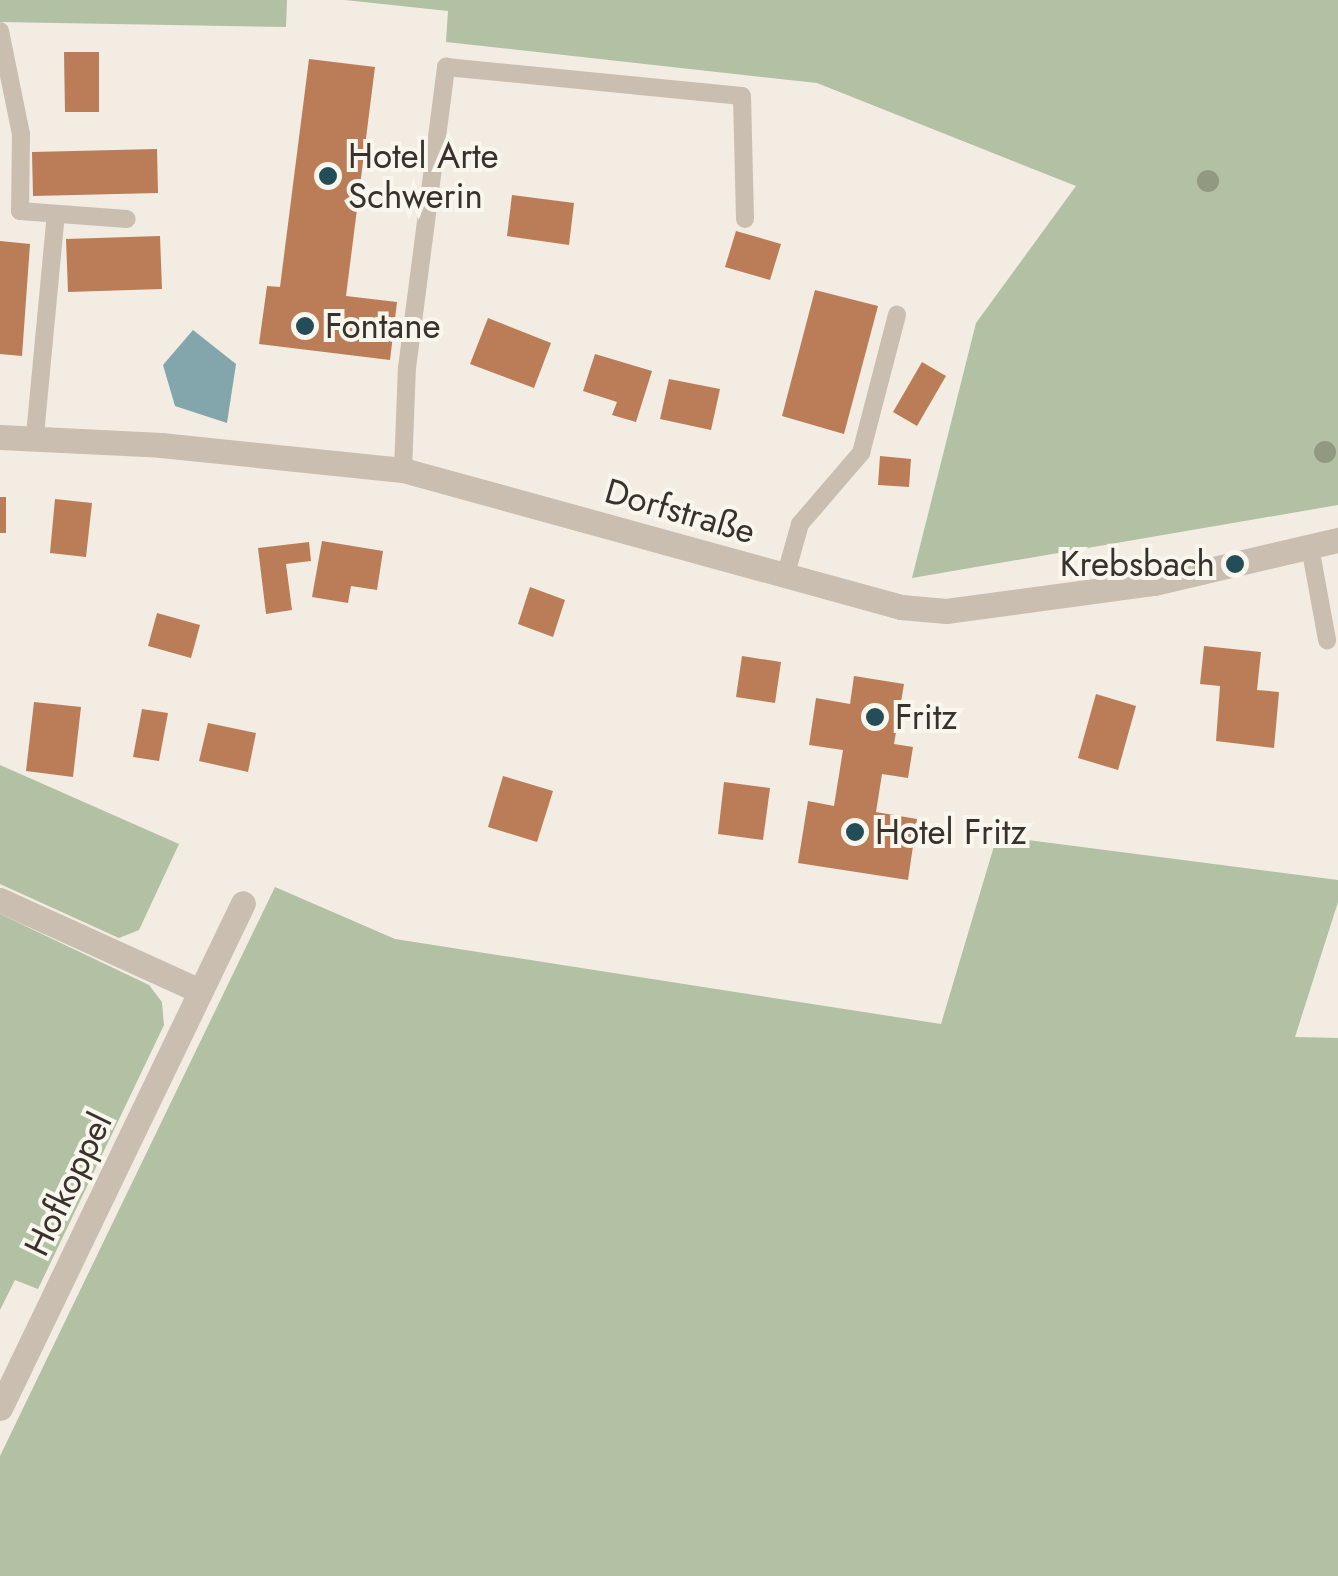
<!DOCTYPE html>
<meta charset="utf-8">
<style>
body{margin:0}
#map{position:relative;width:1338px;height:1576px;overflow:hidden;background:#f2ece2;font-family:Jost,sans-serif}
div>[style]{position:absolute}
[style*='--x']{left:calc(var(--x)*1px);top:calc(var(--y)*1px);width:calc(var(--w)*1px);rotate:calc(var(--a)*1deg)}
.green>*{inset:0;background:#b2c0a3}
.water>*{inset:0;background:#83a5ac}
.building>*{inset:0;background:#bb7d57}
.service>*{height:18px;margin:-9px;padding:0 9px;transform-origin:9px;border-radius:9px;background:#c9beaf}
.minor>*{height:25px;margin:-12.5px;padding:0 12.5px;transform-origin:12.5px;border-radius:12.5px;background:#c9beaf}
.trees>*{width:22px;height:22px;margin:-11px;border-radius:50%;background:#929981}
.dots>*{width:28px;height:28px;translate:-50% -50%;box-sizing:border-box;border:5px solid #f9f6ee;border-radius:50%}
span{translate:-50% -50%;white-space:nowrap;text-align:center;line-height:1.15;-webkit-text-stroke:8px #f9f6ee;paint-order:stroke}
.poi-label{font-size:35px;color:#39322c}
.left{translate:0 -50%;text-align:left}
.right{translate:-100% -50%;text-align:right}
.street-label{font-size:35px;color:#39322c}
</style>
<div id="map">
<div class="green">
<div style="clip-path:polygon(0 0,287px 0,286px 27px,0 22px)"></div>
<div style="clip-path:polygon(345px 0,1338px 0,1338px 505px,912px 578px,976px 323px,1076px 186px,817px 83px,446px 42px,448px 11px)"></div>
<div style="clip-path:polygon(0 765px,179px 844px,139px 930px,119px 938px,0 884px)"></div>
<div style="clip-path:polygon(997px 836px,1338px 880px,1338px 902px,1295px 1037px,1338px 1038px,1338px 1576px,0 1576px,0 1456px,275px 887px,395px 939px,941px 1024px)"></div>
<div style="clip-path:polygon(0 914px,149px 985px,162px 1002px,164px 1025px,38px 1289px,15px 1280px,0 1310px)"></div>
</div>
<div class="water">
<div style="clip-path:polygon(193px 330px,236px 364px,227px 423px,175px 406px,163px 365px)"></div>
</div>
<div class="building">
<div style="clip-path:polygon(64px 52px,99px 52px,99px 112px,65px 112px)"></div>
<div style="clip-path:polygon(309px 59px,375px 67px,346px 296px,397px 302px,390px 360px,259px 344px,267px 286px,280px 287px)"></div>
<div style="clip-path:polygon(157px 149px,158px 193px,33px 196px,32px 152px)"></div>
<div style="clip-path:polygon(512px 195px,574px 203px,569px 245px,507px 236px)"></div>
<div style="clip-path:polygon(736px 231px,781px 244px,770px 280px,725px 267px)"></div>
<div style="clip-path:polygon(160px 236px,162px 289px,68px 292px,66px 239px)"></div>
<div style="clip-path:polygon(0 241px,30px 244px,22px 356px,0 354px)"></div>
<div style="clip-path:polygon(815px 290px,878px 306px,844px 434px,782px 416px)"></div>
<div style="clip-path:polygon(488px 318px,551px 343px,534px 388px,470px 364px)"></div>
<div style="clip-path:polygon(595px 354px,652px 371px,636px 422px,612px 415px,617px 402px,583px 391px)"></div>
<div style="clip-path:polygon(922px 362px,946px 376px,917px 426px,893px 412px)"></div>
<div style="clip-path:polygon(669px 379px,720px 389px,711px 430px,660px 419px)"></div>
<div style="clip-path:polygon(880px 456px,911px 459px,909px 487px,878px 485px)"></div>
<div style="clip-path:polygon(0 497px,6px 497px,6px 533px,0 533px)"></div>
<div style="clip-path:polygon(55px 499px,92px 503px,86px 557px,50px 553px)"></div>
<div style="clip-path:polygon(322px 541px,383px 551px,377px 590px,351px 586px,348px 603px,312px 597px)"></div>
<div style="clip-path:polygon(309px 542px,311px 561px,286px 564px,292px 610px,266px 614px,258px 548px)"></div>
<div style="clip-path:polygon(530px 587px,565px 600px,553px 637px,518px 624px)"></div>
<div style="clip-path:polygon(157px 613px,200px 625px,191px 658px,148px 646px)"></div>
<div style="clip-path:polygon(1204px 646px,1261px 652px,1257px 690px,1279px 692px,1274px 748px,1216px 741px,1220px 686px,1200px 684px)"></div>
<div style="clip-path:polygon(742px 656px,781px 662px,775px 703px,736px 697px)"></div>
<div style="clip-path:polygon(854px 676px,904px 684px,894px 744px,913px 747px,908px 778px,882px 774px,876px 812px,917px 819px,908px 880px,798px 863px,808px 801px,834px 806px,843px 750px,809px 745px,816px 698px,850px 704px)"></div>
<div style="clip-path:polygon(1096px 694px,1136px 706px,1118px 770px,1078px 758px)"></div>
<div style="clip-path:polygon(34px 702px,81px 707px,73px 777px,26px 771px)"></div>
<div style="clip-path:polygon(142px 709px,168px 713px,159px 761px,133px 757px)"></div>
<div style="clip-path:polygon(208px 723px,256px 733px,248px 772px,199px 761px)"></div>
<div style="clip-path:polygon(503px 776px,553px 791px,537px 842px,488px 827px)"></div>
<div style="clip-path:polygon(724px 782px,770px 788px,763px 840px,718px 834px)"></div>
</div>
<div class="service">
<div style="--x:0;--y:31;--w:105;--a:78.5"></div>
<div style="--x:21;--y:134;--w:77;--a:90.7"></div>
<div style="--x:20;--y:211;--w:107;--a:4.3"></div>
<div style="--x:35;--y:435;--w:222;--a:-84.6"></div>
<div style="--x:403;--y:470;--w:102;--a:-87.8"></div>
<div style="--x:407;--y:368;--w:304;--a:-82.6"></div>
<div style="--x:446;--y:67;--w:297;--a:5.6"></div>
<div style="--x:742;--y:96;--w:123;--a:88.6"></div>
<div style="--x:1310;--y:547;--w:95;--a:79.6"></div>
<div style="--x:785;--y:577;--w:55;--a:-74.2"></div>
<div style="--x:800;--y:524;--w:94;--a:-49.3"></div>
<div style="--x:861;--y:453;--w:143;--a:-75.4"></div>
</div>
<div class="minor">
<div style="--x:0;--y:437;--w:161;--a:2.8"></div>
<div style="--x:161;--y:445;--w:243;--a:5.9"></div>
<div style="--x:403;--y:470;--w:517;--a:15.38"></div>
<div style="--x:901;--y:607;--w:45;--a:5.1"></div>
<div style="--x:946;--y:611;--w:210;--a:-7.7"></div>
<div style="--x:1154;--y:583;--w:189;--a:-13.2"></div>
<div style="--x:0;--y:900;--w:220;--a:24.5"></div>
<div style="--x:0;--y:1408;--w:560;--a:-64.3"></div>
</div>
<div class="trees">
<div style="left:1208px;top:181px"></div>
<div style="left:1325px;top:452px"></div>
</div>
<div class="dots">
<div style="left:328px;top:176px;background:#254d57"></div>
<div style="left:305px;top:326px;background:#254d57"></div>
<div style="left:1235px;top:564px;background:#254d57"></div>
<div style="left:875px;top:717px;background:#254d57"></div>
<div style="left:855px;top:832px;background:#254d57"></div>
</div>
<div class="poi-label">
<span class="left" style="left:348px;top:176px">Hotel Arte<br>Schwerin</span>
<span class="left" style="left:325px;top:326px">Fontane</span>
<span class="right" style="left:1215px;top:564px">Krebsbach</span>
<span class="left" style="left:895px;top:717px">Fritz</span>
<span class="left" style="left:875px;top:832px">Hotel Fritz</span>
</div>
<div class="street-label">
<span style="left:680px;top:511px;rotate:16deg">Dorfstraße</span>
<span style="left:68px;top:1184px;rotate:-64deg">Hofkoppel</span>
</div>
</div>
